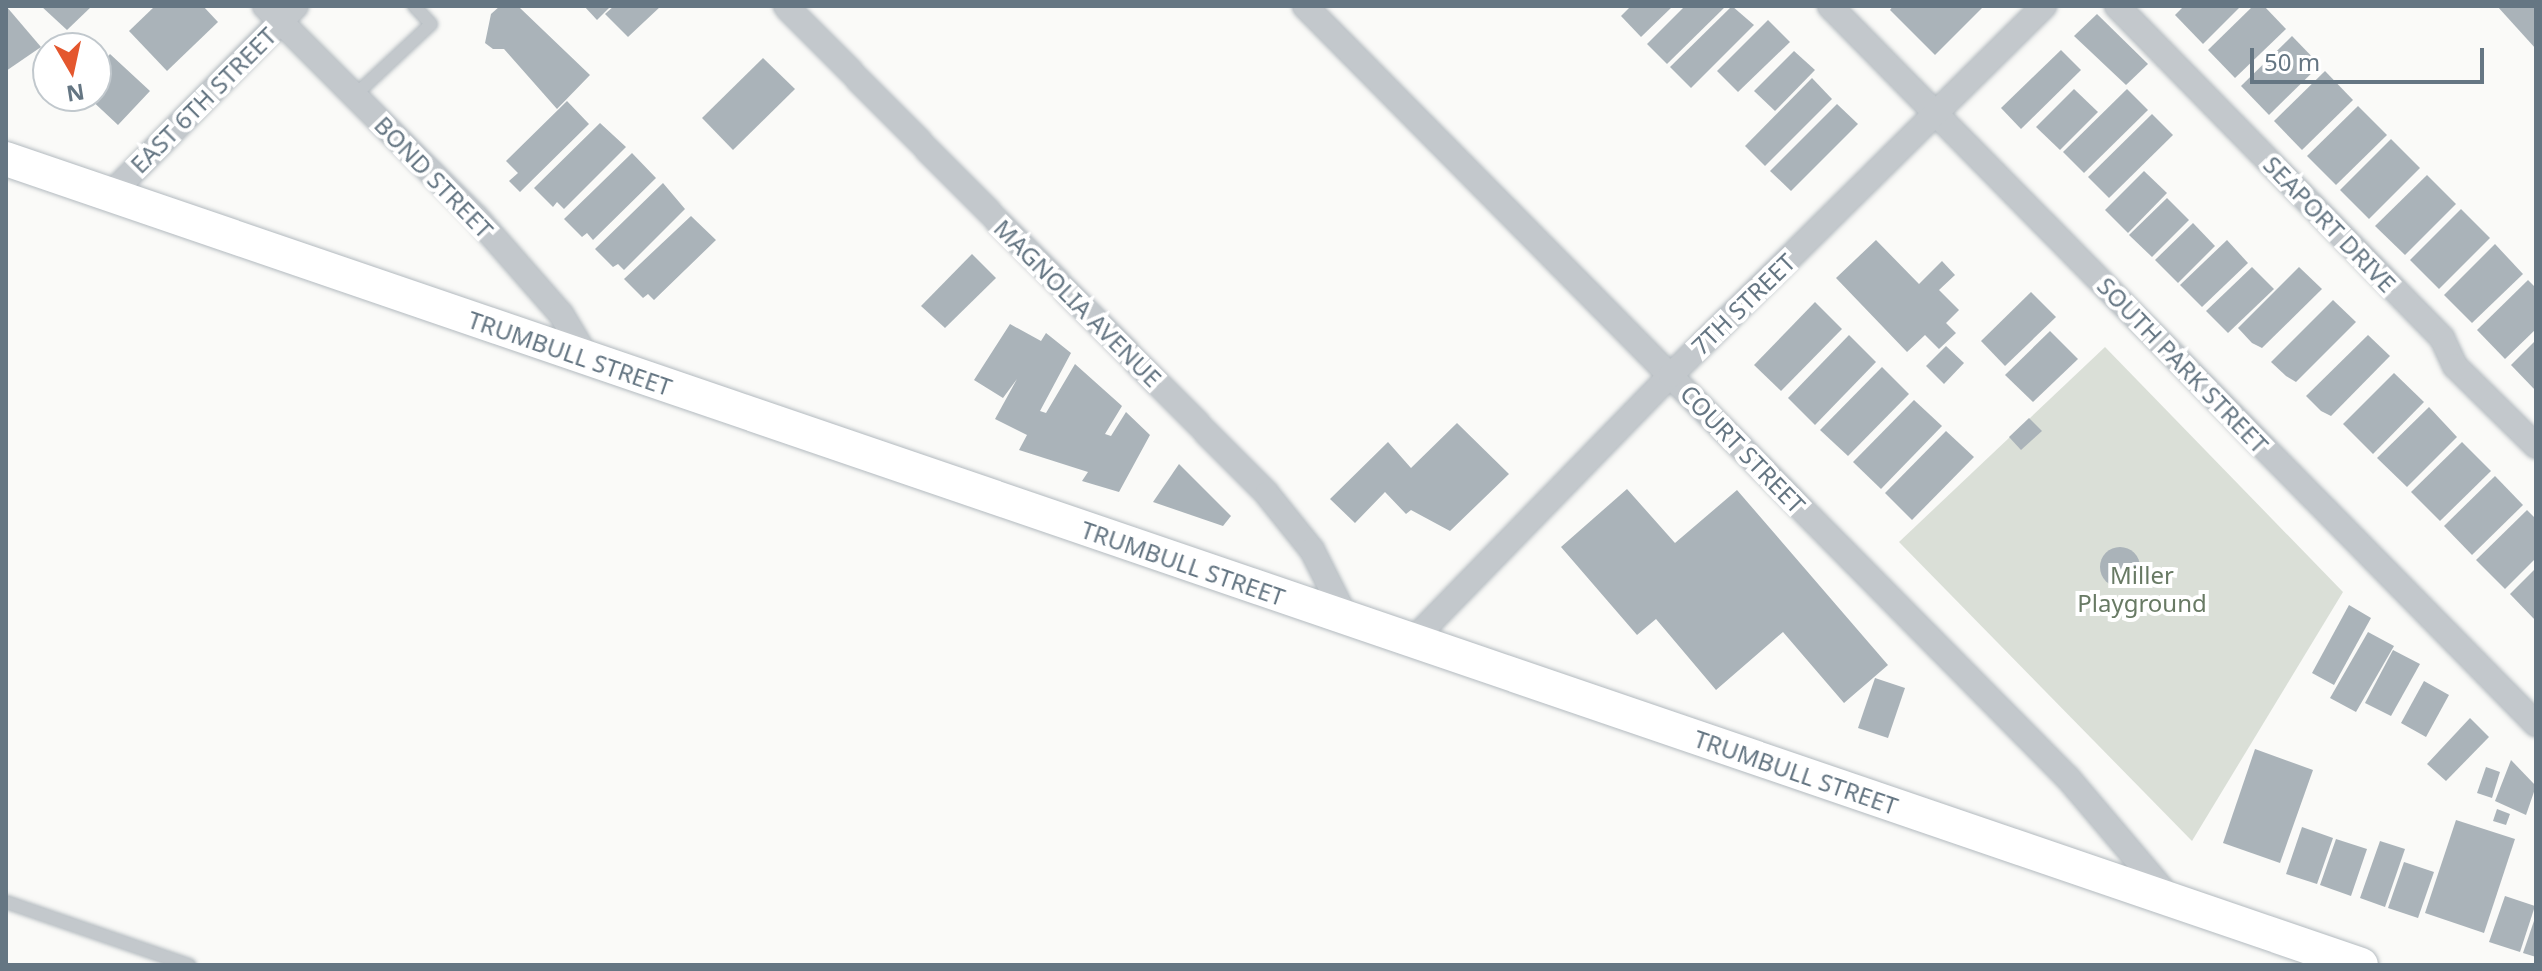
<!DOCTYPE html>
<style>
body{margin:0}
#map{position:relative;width:2542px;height:971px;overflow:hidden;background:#fafaf8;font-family:"Noto Sans",sans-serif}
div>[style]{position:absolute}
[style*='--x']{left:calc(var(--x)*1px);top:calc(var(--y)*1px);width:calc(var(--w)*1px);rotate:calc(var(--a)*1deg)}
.green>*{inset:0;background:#dadfd7}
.building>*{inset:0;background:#aab3b9}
.round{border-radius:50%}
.roads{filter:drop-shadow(0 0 2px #b3babf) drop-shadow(0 0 2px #b3babf)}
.lane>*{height:12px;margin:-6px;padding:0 6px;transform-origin:6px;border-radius:6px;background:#c3c8cc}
.street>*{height:24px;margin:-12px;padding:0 12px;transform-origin:12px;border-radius:12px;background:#c3c8cc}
.secondary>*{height:34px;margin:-17px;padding:0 17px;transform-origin:17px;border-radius:17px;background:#fff}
span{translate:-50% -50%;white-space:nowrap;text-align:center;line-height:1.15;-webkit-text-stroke:8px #fff;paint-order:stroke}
.street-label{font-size:24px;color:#657683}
.park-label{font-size:24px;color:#687a64}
.frame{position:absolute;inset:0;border:8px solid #657683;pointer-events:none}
.north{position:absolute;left:32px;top:32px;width:80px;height:80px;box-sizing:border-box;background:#fff;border:2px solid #c1c8cd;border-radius:50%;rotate:171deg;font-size:22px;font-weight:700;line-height:32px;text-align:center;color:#657683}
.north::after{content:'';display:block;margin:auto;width:28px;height:36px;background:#e4572e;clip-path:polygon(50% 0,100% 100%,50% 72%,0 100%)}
.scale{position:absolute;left:2250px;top:48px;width:234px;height:36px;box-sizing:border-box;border:4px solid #657683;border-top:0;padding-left:10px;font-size:24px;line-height:28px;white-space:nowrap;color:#657683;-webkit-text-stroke:6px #fff;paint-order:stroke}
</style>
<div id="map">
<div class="green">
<div style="clip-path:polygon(2105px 347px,2343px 592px,2192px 841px,1899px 542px)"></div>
</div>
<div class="building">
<div style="clip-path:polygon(6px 6px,41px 47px,6px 71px)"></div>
<div style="clip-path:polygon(41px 6px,92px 6px,67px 30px)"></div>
<div style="clip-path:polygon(155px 6px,203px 6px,218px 22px,167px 71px,129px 31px)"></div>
<div style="clip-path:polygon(500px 6px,524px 6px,520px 8px,590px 75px,557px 109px,504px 49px,493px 49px,485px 43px,491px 14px)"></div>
<div style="clip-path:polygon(584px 6px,611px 6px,597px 20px)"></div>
<div style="clip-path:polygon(614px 6px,661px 6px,628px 37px,605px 14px)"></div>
<div style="clip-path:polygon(1631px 6px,1673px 6px,1641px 37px,1621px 16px)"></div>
<div style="clip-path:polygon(1685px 6px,1726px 6px,1667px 64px,1647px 44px)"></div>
<div style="clip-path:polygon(1732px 6px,1754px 25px,1691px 88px,1670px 67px)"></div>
<div style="clip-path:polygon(1893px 6px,1984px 6px,1935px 55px,1890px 10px)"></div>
<div style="clip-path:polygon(2184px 6px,2241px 6px,2203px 44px,2175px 15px)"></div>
<div style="clip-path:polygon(2253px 6px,2264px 6px,2286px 29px,2235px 78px,2208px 50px)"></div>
<div style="clip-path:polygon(2497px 6px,2536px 6px,2536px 49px)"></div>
<div style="clip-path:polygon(2097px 14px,2148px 64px,2126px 85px,2074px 36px)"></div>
<div style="clip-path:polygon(1768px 20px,1790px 42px,1738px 92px,1717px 71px)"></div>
<div style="clip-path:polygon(2292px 36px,2320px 65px,2269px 115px,2241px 86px)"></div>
<div style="clip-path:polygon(2061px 50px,2081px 70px,2021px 129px,2001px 108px)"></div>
<div style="clip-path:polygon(1794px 51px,1815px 70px,1775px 111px,1754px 91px)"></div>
<div style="clip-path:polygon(110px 54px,150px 91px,118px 125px,87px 96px,96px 96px,96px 69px)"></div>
<div style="clip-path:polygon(763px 58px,795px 89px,733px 150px,702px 118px)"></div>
<div style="clip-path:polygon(2325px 71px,2353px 100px,2302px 150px,2274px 121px)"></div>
<div style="clip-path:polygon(1812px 78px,1832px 99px,1765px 166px,1745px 146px)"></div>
<div style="clip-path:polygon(2074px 89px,2098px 112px,2060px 150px,2036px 127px)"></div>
<div style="clip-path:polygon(2127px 89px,2148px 110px,2084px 173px,2063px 152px)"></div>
<div style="clip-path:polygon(567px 101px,589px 124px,520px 192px,509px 181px,518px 173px,506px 161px)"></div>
<div style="clip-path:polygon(1837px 104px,1858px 124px,1791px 191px,1770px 171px)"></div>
<div style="clip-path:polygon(2358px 106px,2387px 135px,2336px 185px,2307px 156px)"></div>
<div style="clip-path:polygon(2152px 114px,2173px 135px,2109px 198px,2088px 177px)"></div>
<div style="clip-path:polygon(600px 123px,626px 147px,564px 209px,557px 202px,553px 207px,534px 188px)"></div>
<div style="clip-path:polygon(2391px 139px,2420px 168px,2369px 219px,2340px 190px)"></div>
<div style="clip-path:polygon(632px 153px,656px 178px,593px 240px,587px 233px,582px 237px,564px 219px)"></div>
<div style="clip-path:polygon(2144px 171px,2167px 193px,2128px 233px,2105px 210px)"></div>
<div style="clip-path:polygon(2427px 175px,2456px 204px,2405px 255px,2375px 226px)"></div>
<div style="clip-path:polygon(663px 183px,685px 209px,624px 270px,618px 264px,613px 267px,595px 249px)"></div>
<div style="clip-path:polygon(2167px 198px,2189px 220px,2152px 257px,2129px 235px)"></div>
<div style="clip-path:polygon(2461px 209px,2490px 238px,2439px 289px,2410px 260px)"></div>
<div style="clip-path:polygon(691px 216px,716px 240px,654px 300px,648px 294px,643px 298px,624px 279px)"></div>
<div style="clip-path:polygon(2193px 223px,2215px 246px,2178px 283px,2155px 260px)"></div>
<div style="clip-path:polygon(1876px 240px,1919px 284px,1942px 261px,1955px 275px,1939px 290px,1959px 310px,1946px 323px,1956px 333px,1939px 349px,1925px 335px,1907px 352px,1836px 278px)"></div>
<div style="clip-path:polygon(2227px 240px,2248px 263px,2202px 307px,2180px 285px)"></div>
<div style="clip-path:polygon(2495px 244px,2523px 274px,2472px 323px,2444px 295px)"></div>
<div style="clip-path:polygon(972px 254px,996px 278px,945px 328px,921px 306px)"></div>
<div style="clip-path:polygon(2252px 267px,2274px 289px,2228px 333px,2206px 311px)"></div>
<div style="clip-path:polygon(2299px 267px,2322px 289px,2262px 348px,2252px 343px,2238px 328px)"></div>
<div style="clip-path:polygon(2528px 280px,2536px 288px,2536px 329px,2505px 359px,2477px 330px)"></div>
<div style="clip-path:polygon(2031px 292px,2056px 317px,2005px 366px,1981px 341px)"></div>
<div style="clip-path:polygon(2333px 300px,2356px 322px,2296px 382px,2286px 376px,2271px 362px)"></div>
<div style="clip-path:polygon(1815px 302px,1842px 329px,1781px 391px,1754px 365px)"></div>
<div style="clip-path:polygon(1010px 324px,1041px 341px,1046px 333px,1071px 353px,1040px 411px,1046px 413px,1075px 364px,1122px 406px,1105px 434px,1111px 436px,1126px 412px,1150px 435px,1119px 492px,1082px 481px,1088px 472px,1019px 450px,1027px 435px,995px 419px,1017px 379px,1003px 398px,974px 380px)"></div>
<div style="clip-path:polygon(2050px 331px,2078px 359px,2033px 402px,2005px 375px)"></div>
<div style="clip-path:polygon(1849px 335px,1876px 362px,1815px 425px,1788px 398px)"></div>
<div style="clip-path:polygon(2368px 335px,2390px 356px,2331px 416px,2321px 411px,2306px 396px)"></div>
<div style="clip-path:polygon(2536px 340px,2536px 391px,2511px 365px)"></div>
<div style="clip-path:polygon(1946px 346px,1964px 363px,1944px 384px,1926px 366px)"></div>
<div style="clip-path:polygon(1882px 367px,1909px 394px,1848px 456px,1820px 430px)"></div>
<div style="clip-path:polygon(2394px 373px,2424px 402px,2373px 454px,2343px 424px)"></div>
<div style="clip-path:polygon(1914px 400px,1942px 426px,1881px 489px,1853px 462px)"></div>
<div style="clip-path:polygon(2429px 407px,2457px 437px,2407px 487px,2377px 458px)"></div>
<div style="clip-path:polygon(2029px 418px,2042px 431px,2021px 450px,2009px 437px)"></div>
<div style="clip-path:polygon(1457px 423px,1509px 474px,1450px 531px,1411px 510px,1406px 514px,1385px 492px,1355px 523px,1330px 499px,1388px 442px,1411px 468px)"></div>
<div style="clip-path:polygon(1946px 431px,1974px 457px,1912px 520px,1885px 493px)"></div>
<div style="clip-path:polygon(2462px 442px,2491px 471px,2440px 521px,2411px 492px)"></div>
<div style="clip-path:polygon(1179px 464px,1231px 516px,1223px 526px,1153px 502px)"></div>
<div style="clip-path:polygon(2495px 476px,2523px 505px,2472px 555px,2444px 526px)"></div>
<div style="clip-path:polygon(1627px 489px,1675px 543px,1737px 490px,1888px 665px,1844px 703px,1783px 632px,1716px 690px,1656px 619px,1637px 635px,1561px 547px)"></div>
<div style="clip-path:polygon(2527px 510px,2536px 519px,2536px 558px,2505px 589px,2476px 560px)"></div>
<div class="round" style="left:2100px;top:547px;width:40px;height:40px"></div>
<div style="clip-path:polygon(2536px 568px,2536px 621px,2510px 594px)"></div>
<div style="clip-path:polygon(2349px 605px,2371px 618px,2334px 685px,2312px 673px)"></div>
<div style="clip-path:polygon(2368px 632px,2394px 646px,2356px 712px,2330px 698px)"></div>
<div style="clip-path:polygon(2393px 650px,2420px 664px,2391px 716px,2365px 703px)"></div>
<div style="clip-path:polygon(1875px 678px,1905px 688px,1888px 738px,1858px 728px)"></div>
<div style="clip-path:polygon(2424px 681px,2449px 695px,2426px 737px,2401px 723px)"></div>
<div style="clip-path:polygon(2470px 718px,2489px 737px,2446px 781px,2427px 764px)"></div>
<div style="clip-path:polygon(2255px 749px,2313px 770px,2280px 863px,2223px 843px)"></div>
<div style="clip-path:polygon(2511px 760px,2536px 786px,2526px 815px,2495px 801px)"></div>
<div style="clip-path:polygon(2486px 767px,2500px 772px,2492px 798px,2477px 793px)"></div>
<div style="clip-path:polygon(2497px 809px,2510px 814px,2506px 825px,2493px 821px)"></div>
<div style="clip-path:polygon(2456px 820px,2515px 839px,2484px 933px,2425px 913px)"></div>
<div style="clip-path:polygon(2302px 827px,2333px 838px,2317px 884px,2286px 874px)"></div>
<div style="clip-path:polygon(2336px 839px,2367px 849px,2351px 896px,2320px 885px)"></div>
<div style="clip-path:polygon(2380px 841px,2405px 849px,2385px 907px,2360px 898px)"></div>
<div style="clip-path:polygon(2404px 862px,2434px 872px,2418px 918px,2388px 908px)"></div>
<div style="clip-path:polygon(2505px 896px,2535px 906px,2520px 952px,2489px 942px)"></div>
<div style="clip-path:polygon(2536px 915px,2536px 957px,2523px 953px)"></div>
</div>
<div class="roads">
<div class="lane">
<div style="--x:354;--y:96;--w:105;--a:-43.1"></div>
<div style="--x:431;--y:24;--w:25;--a:-133"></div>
<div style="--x:6;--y:902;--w:194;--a:19"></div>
</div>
<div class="street">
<div style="--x:265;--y:6;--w:298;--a:45"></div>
<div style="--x:476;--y:217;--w:129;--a:48.8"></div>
<div style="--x:561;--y:314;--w:52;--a:59"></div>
<div style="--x:786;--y:6;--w:685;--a:45.41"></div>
<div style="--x:1267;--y:494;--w:72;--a:51.2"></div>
<div style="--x:1312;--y:550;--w:76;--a:63.4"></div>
<div style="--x:1305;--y:6;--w:1085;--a:45.34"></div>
<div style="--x:2068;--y:778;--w:156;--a:49.7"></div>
<div style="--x:1830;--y:6;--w:1007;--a:45.48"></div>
<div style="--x:2117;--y:6;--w:465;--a:45.6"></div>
<div style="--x:2442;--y:338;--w:31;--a:65"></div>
<div style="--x:2455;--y:366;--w:114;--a:44.6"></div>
<div style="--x:110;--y:195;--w:265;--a:-45.5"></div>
<div style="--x:1413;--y:640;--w:370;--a:-45.8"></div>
<div style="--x:1671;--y:375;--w:525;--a:-44.69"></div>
</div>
<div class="secondary">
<div style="--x:6;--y:159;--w:2489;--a:18.89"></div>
</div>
</div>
<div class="street-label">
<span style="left:203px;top:100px;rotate:-45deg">EAST 6TH STREET</span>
<span style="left:434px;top:177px;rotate:46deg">BOND STREET</span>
<span style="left:2330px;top:224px;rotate:46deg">SEAPORT DRIVE</span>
<span style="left:1078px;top:303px;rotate:45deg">MAGNOLIA AVENUE</span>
<span style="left:1743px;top:304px;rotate:-44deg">7TH STREET</span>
<span style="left:570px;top:353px;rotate:19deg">TRUMBULL STREET</span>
<span style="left:2183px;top:365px;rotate:46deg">SOUTH PARK STREET</span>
<span style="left:1743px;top:449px;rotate:46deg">COURT STREET</span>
<span style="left:1183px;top:563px;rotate:19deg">TRUMBULL STREET</span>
<span style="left:1796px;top:772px;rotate:19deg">TRUMBULL STREET</span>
</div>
<div class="park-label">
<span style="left:2142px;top:589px">Miller<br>Playground</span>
</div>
<div class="frame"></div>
<div class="north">N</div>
<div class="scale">50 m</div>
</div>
